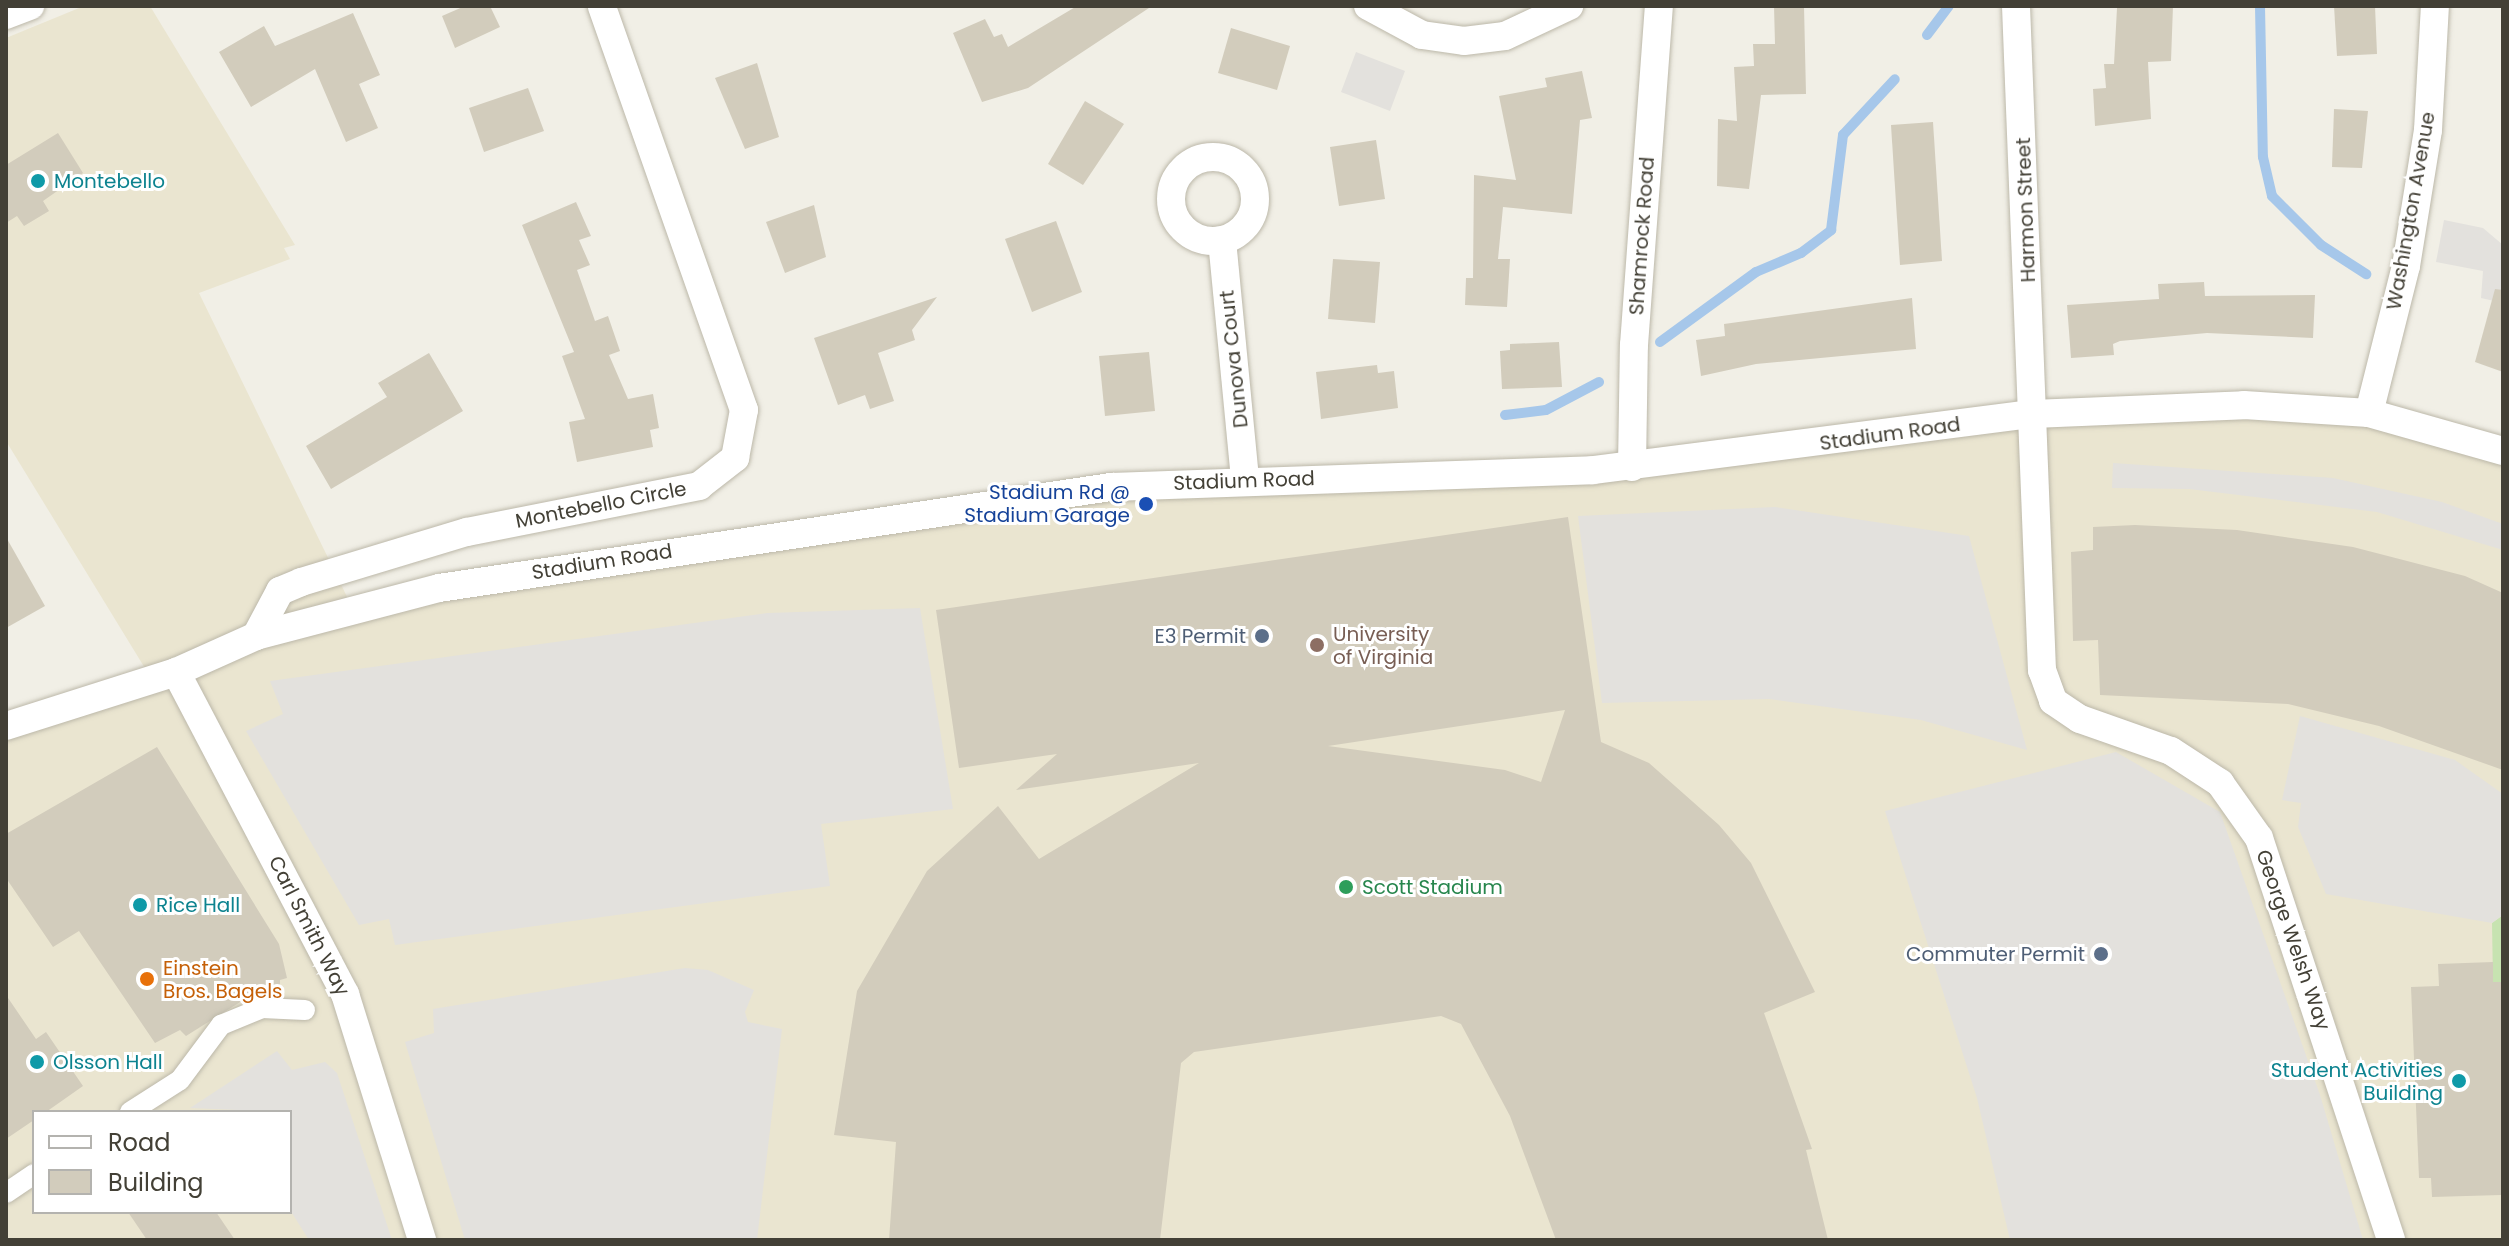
<!DOCTYPE html>
<style>
body{margin:0}
#map{position:relative;width:2509px;height:1246px;overflow:hidden;background:#f1efe6;font-family:Poppins,sans-serif}
div>[style]{position:absolute}
[style*='--x']{left:calc(var(--x)*1px);top:calc(var(--y)*1px);width:calc(var(--w)*1px);rotate:calc(var(--a)*1deg)}
.education>*{inset:0;background:#eae5d0}
.green>*{inset:0;background:#c7e3b1}
.parking>*{inset:0;background:#e3e1dd}
.stream>*{height:10px;margin:-5px;padding:0 5px;transform-origin:5px;border-radius:5px;background:#a6c7ea}
.building>*{inset:0;background:#d2ccbc}
.roads{filter:drop-shadow(0 0 2px #bcb8a9) drop-shadow(0 0 2px #bcb8a9)}
.pedestrian>*{height:20px;margin:-10px;padding:0 10px;transform-origin:10px;border-radius:10px;background:#fff}
.minor>*{height:28px;margin:-14px;padding:0 14px;transform-origin:14px;border-radius:14px;background:#fff}
.minor>.ring{margin:-14px;padding:0;box-sizing:content-box;background:none;border:28px solid #fff;border-radius:50%}
.dots>*{width:22px;height:22px;translate:-50% -50%;box-sizing:border-box;border:4px solid #fff;border-radius:50%}
span{translate:-50% -50%;white-space:nowrap;text-align:center;line-height:1.15;-webkit-text-stroke:6px #fff;paint-order:stroke}
.culture-label{font-size:20px;color:#0d838f}
.left{translate:0 -50%;text-align:left}
.right{translate:-100% -50%;text-align:right}
.street-label{font-size:20px;color:#434036}
.transit-label{font-size:20px;color:#164399}
.education-label{font-size:20px;color:#785e54}
.service-label{font-size:20px;color:#4e5e75}
.leisure-label{font-size:20px;color:#27864d}
.food-label{font-size:20px;color:#c56008}
.frame{position:absolute;inset:0;border:8px solid #434036;pointer-events:none}
.legend{position:absolute;left:32px;top:1110px;width:260px;height:104px;box-sizing:border-box;background:#fff;border:2px solid #b4b3af;margin:0;padding:10px 14px;list-style:none;font-size:24px;color:#434036}
.legend li{display:flex;align-items:center;gap:16px;height:40px}
.legend b{width:40px;border:2px solid #b4b3af}
</style>
<div id="map">
<div class="education">
<div style="clip-path:polygon(evenodd,84px 6px,150px 6px,295px 245px,284px 248px,290px 259px,199px 293px,352px 607px,965px 499px,1339px 480px,2245px 398px,2503px 450px,2503px 1240px,6px 1240px,6px 730px,154px 683px,6px 441px,6px 38px,84px 6px,34px 1112px,290px 1112px,290px 1212px,34px 1212px,34px 1112px)"></div>
</div>
<div class="green">
<div style="clip-path:polygon(2503px 915px,2503px 982px,2493px 982px,2492px 923px)"></div>
</div>
<div class="parking">
<div style="clip-path:polygon(1356px 52px,1405px 71px,1390px 111px,1341px 92px)"></div>
<div style="clip-path:polygon(2444px 220px,2483px 228px,2503px 245px,2503px 303px,2481px 298px,2483px 271px,2436px 262px)"></div>
<div style="clip-path:polygon(2113px 463px,2333px 478px,2442px 502px,2503px 524px,2503px 550px,2377px 512px,2189px 489px,2112px 488px)"></div>
<div style="clip-path:polygon(1775px 507px,1969px 536px,2027px 750px,1921px 720px,1769px 699px,1602px 703px,1578px 516px)"></div>
<div style="clip-path:polygon(920px 608px,953px 809px,821px 824px,830px 886px,395px 945px,389px 919px,359px 925px,246px 731px,283px 714px,270px 681px,768px 613px)"></div>
<div style="clip-path:polygon(2300px 716px,2455px 760px,2503px 794px,2503px 915px,2492px 923px,2326px 894px,2298px 827px,2301px 803px,2282px 800px)"></div>
<div style="clip-path:polygon(2116px 752px,2220px 812px,2320px 1095px,2363px 1240px,2010px 1240px,1977px 1098px,1885px 811px)"></div>
<div style="clip-path:polygon(685px 968px,708px 970px,754px 990px,745px 1012px,748px 1022px,782px 1029px,757px 1240px,465px 1240px,405px 1042px,434px 1033px,433px 1009px)"></div>
<div style="clip-path:polygon(277px 1051px,292px 1070px,325px 1062px,337px 1073px,392px 1240px,309px 1240px,290px 1210px,290px 1112px,190px 1108px)"></div>
</div>
<div class="stream">
<div style="--x:2260;--y:6;--w:151;--a:88.9"></div>
<div style="--x:2263;--y:157;--w:40;--a:77"></div>
<div style="--x:2272;--y:196;--w:69;--a:45"></div>
<div style="--x:2321;--y:245;--w:54;--a:32.8"></div>
<div style="--x:1927;--y:35;--w:36;--a:-53"></div>
<div style="--x:1660;--y:342;--w:119;--a:-36.1"></div>
<div style="--x:1756;--y:272;--w:49;--a:-22.9"></div>
<div style="--x:1801;--y:253;--w:38;--a:-37"></div>
<div style="--x:1831;--y:230;--w:96;--a:-82.8"></div>
<div style="--x:1843;--y:135;--w:76;--a:-47.1"></div>
<div style="--x:1505;--y:415;--w:41;--a:-7"></div>
<div style="--x:1546;--y:410;--w:60;--a:-27.8"></div>
</div>
<div class="building">
<div style="clip-path:polygon(465px 6px,490px 6px,500px 27px,455px 48px,442px 16px)"></div>
<div style="clip-path:polygon(1077px 6px,1152px 6px,1028px 88px,982px 102px,953px 33px,985px 19px,994px 37px,1002px 34px,1008px 47px)"></div>
<div style="clip-path:polygon(1774px 6px,1804px 6px,1806px 94px,1761px 95px,1749px 189px,1717px 186px,1718px 119px,1737px 121px,1734px 67px,1754px 66px,1753px 44px,1775px 44px)"></div>
<div style="clip-path:polygon(2173px 6px,2171px 61px,2148px 62px,2151px 119px,2095px 126px,2093px 89px,2106px 88px,2104px 64px,2114px 64px,2117px 8px)"></div>
<div style="clip-path:polygon(2334px 6px,2375px 6px,2377px 54px,2337px 56px)"></div>
<div style="clip-path:polygon(353px 13px,380px 75px,359px 84px,378px 128px,346px 142px,315px 69px,251px 107px,219px 52px,264px 26px,275px 46px)"></div>
<div style="clip-path:polygon(1231px 28px,1290px 46px,1277px 90px,1218px 73px)"></div>
<div style="clip-path:polygon(757px 63px,779px 137px,745px 149px,715px 78px)"></div>
<div style="clip-path:polygon(1582px 71px,1592px 118px,1580px 120px,1572px 214px,1503px 207px,1498px 259px,1510px 259px,1507px 307px,1465px 305px,1466px 278px,1473px 278px,1474px 175px,1516px 180px,1499px 96px,1547px 87px,1545px 78px)"></div>
<div style="clip-path:polygon(528px 88px,544px 131px,484px 152px,469px 108px)"></div>
<div style="clip-path:polygon(1085px 101px,1124px 124px,1083px 185px,1048px 164px)"></div>
<div style="clip-path:polygon(2334px 109px,2368px 111px,2362px 168px,2332px 167px)"></div>
<div style="clip-path:polygon(1933px 122px,1942px 261px,1900px 265px,1891px 125px)"></div>
<div style="clip-path:polygon(58px 133px,83px 173px,43px 201px,49px 211px,24px 226px,17px 216px,6px 223px,6px 165px)"></div>
<div style="clip-path:polygon(1376px 140px,1385px 199px,1339px 206px,1330px 147px)"></div>
<div style="clip-path:polygon(576px 202px,591px 236px,579px 240px,590px 265px,577px 270px,595px 321px,608px 316px,620px 351px,609px 355px,628px 399px,653px 394px,659px 428px,650px 430px,653px 447px,577px 462px,569px 422px,585px 419px,562px 356px,574px 352px,522px 225px)"></div>
<div style="clip-path:polygon(814px 205px,826px 257px,785px 273px,766px 222px)"></div>
<div style="clip-path:polygon(1056px 221px,1082px 292px,1032px 312px,1005px 239px)"></div>
<div style="clip-path:polygon(1333px 259px,1380px 262px,1375px 323px,1328px 319px)"></div>
<div style="clip-path:polygon(2204px 282px,2205px 296px,2315px 295px,2313px 338px,2207px 333px,2120px 341px,2113px 344px,2114px 355px,2071px 358px,2067px 305px,2159px 299px,2158px 284px)"></div>
<div style="clip-path:polygon(2495px 289px,2503px 290px,2503px 372px,2475px 362px)"></div>
<div style="clip-path:polygon(937px 297px,912px 330px,915px 340px,878px 353px,894px 401px,870px 409px,865px 395px,838px 405px,814px 338px)"></div>
<div style="clip-path:polygon(1912px 298px,1916px 349px,1756px 364px,1701px 376px,1696px 340px,1725px 336px,1724px 324px)"></div>
<div style="clip-path:polygon(1559px 342px,1562px 387px,1502px 389px,1500px 351px,1510px 350px,1510px 344px)"></div>
<div style="clip-path:polygon(1149px 352px,1155px 411px,1105px 416px,1099px 356px)"></div>
<div style="clip-path:polygon(429px 353px,463px 411px,331px 489px,306px 446px,387px 397px,378px 383px)"></div>
<div style="clip-path:polygon(1377px 365px,1378px 373px,1394px 371px,1398px 408px,1321px 419px,1316px 372px)"></div>
<div style="clip-path:polygon(evenodd,1568px 517px,1601px 742px,1649px 763px,1719px 825px,1751px 863px,1815px 992px,1764px 1013px,1812px 1149px,1806px 1150px,1828px 1240px,1556px 1240px,1510px 1116px,1461px 1024px,1441px 1016px,1194px 1052px,1181px 1063px,1160px 1240px,889px 1240px,896px 1142px,834px 1135px,857px 991px,927px 871px,998px 806px,1039px 859px,1199px 763px,1016px 790px,1057px 754px,959px 768px,936px 610px,1568px 517px,1565px 710px,1541px 782px,1505px 770px,1328px 746px,1565px 710px)"></div>
<div style="clip-path:polygon(2135px 525px,2237px 530px,2353px 547px,2465px 576px,2503px 593px,2503px 770px,2379px 726px,2288px 704px,2100px 695px,2098px 640px,2073px 641px,2071px 552px,2093px 550px,2093px 527px)"></div>
<div style="clip-path:polygon(6px 537px,45px 606px,6px 628px)"></div>
<div style="clip-path:polygon(157px 747px,279px 944px,287px 978px,280px 980px,280px 993px,245px 999px,186px 1036px,180px 1030px,155px 1043px,79px 931px,53px 947px,6px 878px,6px 834px)"></div>
<div style="clip-path:polygon(2493px 962px,2493px 982px,2503px 982px,2501px 1195px,2432px 1197px,2431px 1178px,2419px 1178px,2411px 987px,2439px 986px,2438px 964px)"></div>
<div style="clip-path:polygon(6px 995px,36px 1039px,46px 1032px,83px 1086px,46px 1112px,34px 1112px,34px 1120px,6px 1139px)"></div>
<div style="clip-path:polygon(128px 1212px,216px 1212px,235px 1240px,147px 1240px)"></div>
</div>
<div class="roads">
<div class="pedestrian">
<div style="--x:130;--y:1112;--w:59;--a:-32.6"></div>
<div style="--x:180;--y:1080;--w:69;--a:-53.3"></div>
<div style="--x:221;--y:1025;--w:44;--a:-22.5"></div>
<div style="--x:262;--y:1008;--w:43;--a:2.7"></div>
<div style="--x:6;--y:1193;--w:34;--a:-34"></div>
</div>
<div class="minor">
<div style="--x:1368;--y:6;--w:61;--a:28.2"></div>
<div style="--x:1422;--y:35;--w:42;--a:8.1"></div>
<div style="--x:1464;--y:41;--w:41;--a:-7"></div>
<div style="--x:1505;--y:36;--w:71;--a:-25.1"></div>
<div style="--x:2016;--y:6;--w:665;--a:87.76"></div>
<div style="--x:2042;--y:670;--w:33;--a:70"></div>
<div style="--x:2053;--y:701;--w:32;--a:34"></div>
<div style="--x:2080;--y:719;--w:96;--a:19.4"></div>
<div style="--x:2171;--y:751;--w:59;--a:33.1"></div>
<div style="--x:2220;--y:783;--w:67;--a:54.7"></div>
<div style="--x:2259;--y:838;--w:423;--a:71.8"></div>
<div style="--x:6;--y:15;--w:26;--a:-21"></div>
<div class="ring" style="left:1171px;top:157px;width:56px;height:56px"></div>
<div style="--x:1222;--y:240;--w:240;--a:84.5"></div>
<div style="--x:2369;--y:413;--w:152;--a:-75.9"></div>
<div style="--x:2406;--y:266;--w:138;--a:-80.8"></div>
<div style="--x:2428;--y:130;--w:124;--a:-86.8"></div>
<div style="--x:1632;--y:467;--w:122;--a:-89.1"></div>
<div style="--x:1634;--y:345;--w:340;--a:-85.8"></div>
<div style="--x:256;--y:636;--w:51;--a:-61.9"></div>
<div style="--x:280;--y:591;--w:23;--a:-23"></div>
<div style="--x:301;--y:582;--w:173;--a:-16.8"></div>
<div style="--x:467;--y:532;--w:237;--a:-11.2"></div>
<div style="--x:699;--y:486;--w:46;--a:-37.9"></div>
<div style="--x:735;--y:458;--w:49;--a:-79.4"></div>
<div style="--x:744;--y:410;--w:428;--a:-109.4"></div>
<div style="--x:176;--y:672;--w:364;--a:62.3"></div>
<div style="--x:345;--y:994;--w:258;--a:72.6"></div>
<div style="--x:6;--y:726;--w:178;--a:-17.6"></div>
<div style="--x:176;--y:672;--w:88;--a:-24.2"></div>
<div style="--x:256;--y:636;--w:189;--a:-14.7"></div>
<div style="--x:439;--y:588;--w:680;--a:-8.55"></div>
<div style="--x:1111;--y:487;--w:482;--a:-2"></div>
<div style="--x:1593;--y:470;--w:444;--a:-7.3"></div>
<div style="--x:2033;--y:414;--w:211;--a:-2.4"></div>
<div style="--x:2244;--y:405;--w:125;--a:3.7"></div>
<div style="--x:2369;--y:413;--w:139;--a:15.8"></div>
</div>
</div>
<div class="dots">
<div style="left:38px;top:181px;background:#0f9aa8"></div>
<div style="left:1146px;top:504px;background:#1a4fb4"></div>
<div style="left:1262px;top:636px;background:#5c6f8a"></div>
<div style="left:1317px;top:645px;background:#8d6e63"></div>
<div style="left:1346px;top:887px;background:#2e9e5b"></div>
<div style="left:140px;top:905px;background:#0f9aa8"></div>
<div style="left:2101px;top:954px;background:#5c6f8a"></div>
<div style="left:147px;top:979px;background:#e8710a"></div>
<div style="left:37px;top:1062px;background:#0f9aa8"></div>
<div style="left:2459px;top:1081px;background:#0f9aa8"></div>
</div>
<div class="culture-label">
<span class="left" style="left:54px;top:181px">Montebello</span>
<span class="left" style="left:156px;top:905px">Rice Hall</span>
<span class="left" style="left:53px;top:1062px">Olsson Hall</span>
<span class="right" style="left:2443px;top:1082px">Student Activities<br>Building</span>
</div>
<div class="street-label">
<span style="left:2026px;top:210px;rotate:-92deg">Harmon Street</span>
<span style="left:2411px;top:211px;rotate:-80deg">Washington Avenue</span>
<span style="left:1642px;top:236px;rotate:-86deg">Shamrock Road</span>
<span style="left:1234px;top:359px;rotate:-96deg">Dunova Court</span>
<span style="left:1890px;top:434px;rotate:-8deg">Stadium Road</span>
<span style="left:1244px;top:481px;rotate:-2deg">Stadium Road</span>
<span style="left:601px;top:505px;rotate:-11deg">Montebello Circle</span>
<span style="left:602px;top:562px;rotate:-9deg">Stadium Road</span>
<span style="left:309px;top:926px;rotate:63deg">Carl Smith Way</span>
<span style="left:2293px;top:940px;rotate:71deg">George Welsh Way</span>
</div>
<div class="transit-label">
<span class="right" style="left:1130px;top:504px">Stadium Rd @<br>Stadium Garage</span>
</div>
<div class="education-label">
<span class="left" style="left:1333px;top:646px">University<br>of Virginia</span>
</div>
<div class="service-label">
<span class="right" style="left:1246px;top:636px">E3 Permit</span>
<span class="right" style="left:2085px;top:954px">Commuter Permit</span>
</div>
<div class="leisure-label">
<span class="left" style="left:1362px;top:887px">Scott Stadium</span>
</div>
<div class="food-label">
<span class="left" style="left:163px;top:980px">Einstein<br>Bros. Bagels</span>
</div>
<div class="frame"></div>
<ul class="legend">
<li><b style="height:10px;background:#fff"></b>Road</li>
<li><b style="height:22px;background:#d2ccbc"></b>Building</li>
</ul>
</div>
